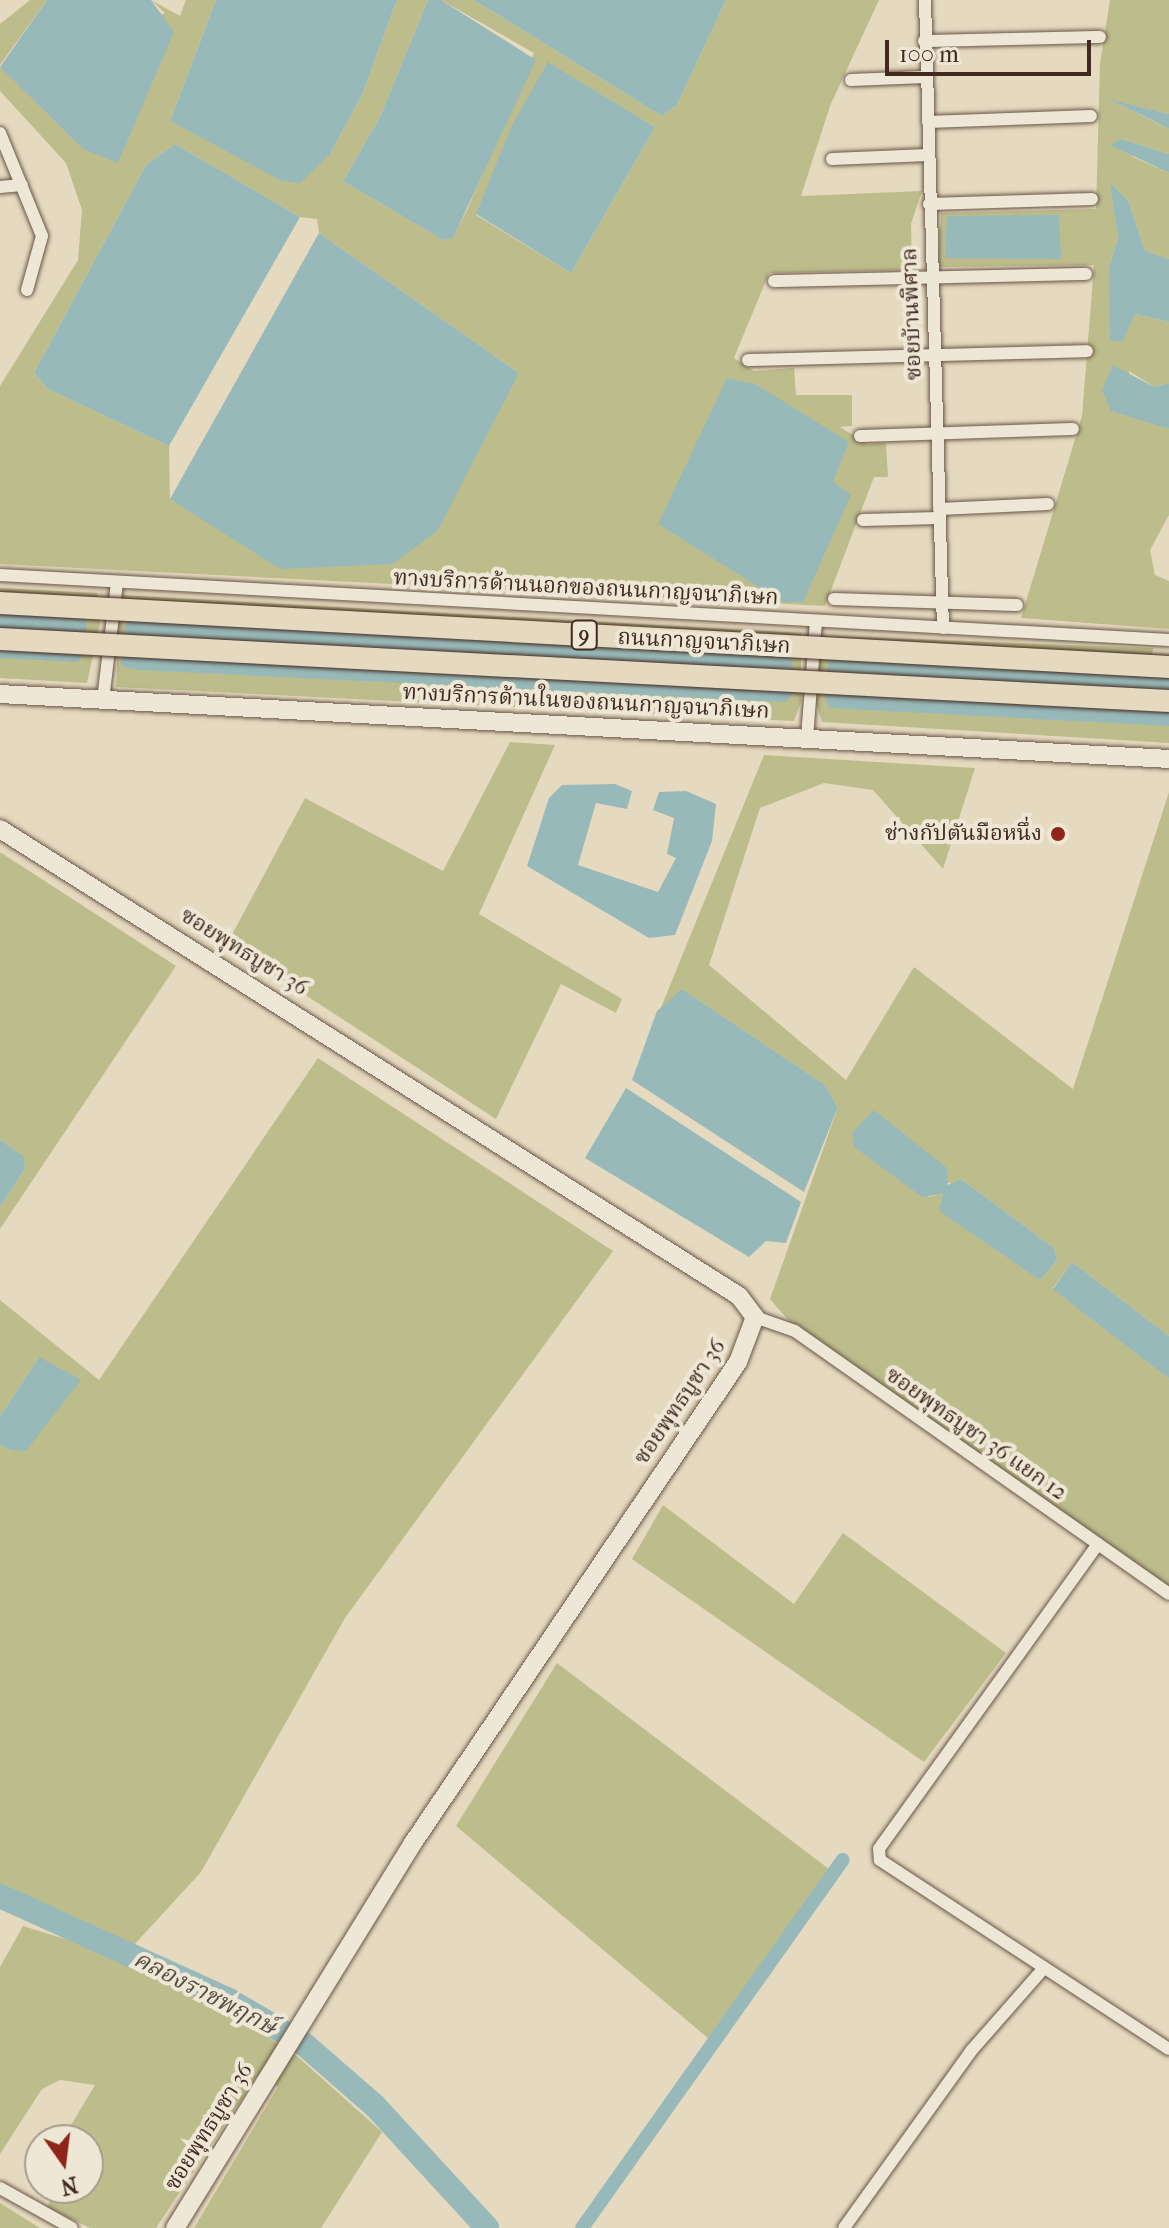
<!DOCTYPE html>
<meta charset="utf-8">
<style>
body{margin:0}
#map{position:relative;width:1169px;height:2228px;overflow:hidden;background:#e5dabf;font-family:"IM FELL French Canon","Noto Serif Thai",serif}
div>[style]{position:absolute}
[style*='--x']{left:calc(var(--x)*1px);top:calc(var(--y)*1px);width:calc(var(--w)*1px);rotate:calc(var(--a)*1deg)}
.green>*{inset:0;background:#bdbd8c}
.water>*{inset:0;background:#98b9b9}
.canal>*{height:14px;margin:-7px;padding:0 7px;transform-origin:7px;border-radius:7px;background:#98b9b9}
.river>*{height:24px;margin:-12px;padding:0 12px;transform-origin:12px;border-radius:12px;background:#98b9b9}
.roads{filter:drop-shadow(0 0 2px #6a5548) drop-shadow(0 0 2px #6a5548)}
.street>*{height:12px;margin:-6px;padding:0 6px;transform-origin:6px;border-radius:6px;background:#eee7d5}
.secondary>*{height:18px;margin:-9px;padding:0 9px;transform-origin:9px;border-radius:9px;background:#eee7d5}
.bridges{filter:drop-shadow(0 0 2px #412920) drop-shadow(0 0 2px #412920)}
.highway-bridge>*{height:22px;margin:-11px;padding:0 11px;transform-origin:11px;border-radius:11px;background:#e5dabf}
.dots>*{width:22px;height:22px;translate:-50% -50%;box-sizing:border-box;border:4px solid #eee7d5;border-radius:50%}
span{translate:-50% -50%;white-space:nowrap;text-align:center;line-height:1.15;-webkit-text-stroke:8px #eee7d5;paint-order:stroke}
.shield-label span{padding:2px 6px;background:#eee7d5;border:2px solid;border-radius:6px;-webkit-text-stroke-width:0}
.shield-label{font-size:20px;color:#412920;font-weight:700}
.street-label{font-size:22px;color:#412920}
.poi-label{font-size:22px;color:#412920}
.right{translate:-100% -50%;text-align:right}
.water-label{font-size:24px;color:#574d46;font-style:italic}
.north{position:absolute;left:24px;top:2124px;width:80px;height:80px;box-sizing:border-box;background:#eee7d5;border:2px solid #a99b8d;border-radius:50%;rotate:166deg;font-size:22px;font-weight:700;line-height:32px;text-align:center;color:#412920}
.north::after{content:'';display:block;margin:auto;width:28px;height:36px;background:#8f2418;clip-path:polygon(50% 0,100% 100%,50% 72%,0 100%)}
.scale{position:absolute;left:885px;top:40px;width:206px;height:36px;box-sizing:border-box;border:4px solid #412920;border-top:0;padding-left:10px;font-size:24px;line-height:28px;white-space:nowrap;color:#412920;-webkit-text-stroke:6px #eee7d5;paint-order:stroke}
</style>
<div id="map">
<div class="green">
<div style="clip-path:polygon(30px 0,47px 0,0 65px,0 24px)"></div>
<div style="clip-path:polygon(evenodd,151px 0,180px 16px,186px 0,216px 0,170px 121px,228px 151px,330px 154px,362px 95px,397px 0,428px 0,379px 119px,343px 181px,443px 240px,453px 237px,467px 210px,534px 53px,441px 0,474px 0,662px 116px,677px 105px,726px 0,879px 0,830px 106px,801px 196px,922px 191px,911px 224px,912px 270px,769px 273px,734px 358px,754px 371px,794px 368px,796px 395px,852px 395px,852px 426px,840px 427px,867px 444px,886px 443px,888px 477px,874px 477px,825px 606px,0 564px,0 386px,78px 260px,82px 210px,66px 163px,0 91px,0 67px,15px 79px,165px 13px,151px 0,549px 63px,655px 127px,571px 273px,476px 215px,549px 63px,151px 0,175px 144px,300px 217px,317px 219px,319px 233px,519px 373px,170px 499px,169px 446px,48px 389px,34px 373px,146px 165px,175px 144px)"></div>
<div style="clip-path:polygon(1110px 0,1169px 0,1169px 114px,1111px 100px,1169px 129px,1169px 154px,1121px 139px,1133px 157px,1169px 173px,1169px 259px,1145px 251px,1128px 200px,1111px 184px,1118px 238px,1109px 267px,1125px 327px,1135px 314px,1169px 322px,1169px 383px,1154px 387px,1129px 371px,1142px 418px,1169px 429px,1169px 515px,1150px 550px,1155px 575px,1169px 581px,1169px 629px,1021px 618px,1082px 416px,1094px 265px,938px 267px,941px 213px,1096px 209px,1100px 63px)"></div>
<div style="clip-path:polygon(0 588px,97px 593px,100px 624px,87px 683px,0 678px)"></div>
<div style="clip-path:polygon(120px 595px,801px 633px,801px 702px,794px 721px,116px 687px)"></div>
<div style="clip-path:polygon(823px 636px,1153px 648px,1152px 655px,1169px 655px,1169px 743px,822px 722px,815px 700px)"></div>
<div style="clip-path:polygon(510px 742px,555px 745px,479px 914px,622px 999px,616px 1013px,561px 984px,496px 1119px,227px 944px,305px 798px,443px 871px)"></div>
<div style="clip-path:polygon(evenodd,764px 755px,975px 768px,943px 869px,873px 790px,824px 783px,760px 808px,709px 965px,846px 1080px,914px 967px,1073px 1089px,1169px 792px,1169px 1336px,1072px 1262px,1053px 1288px,1169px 1379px,1169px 1586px,788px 1320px,770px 1299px,838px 1107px,825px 1085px,682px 989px,660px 1010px,764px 755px,961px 1179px,1054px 1248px,1057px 1260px,1040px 1280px,941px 1205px,943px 1194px,928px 1197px,943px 1180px,956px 1186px,961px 1179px)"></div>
<div style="clip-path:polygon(0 852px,176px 966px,0 1229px,0 1207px,25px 1169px,24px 1156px,0 1140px)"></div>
<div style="clip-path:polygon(318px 1058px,613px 1251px,345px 1618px,201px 1872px,134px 1945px,0 1888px,0 1445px,10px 1450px,39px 1357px,0 1416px,0 1300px,99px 1380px)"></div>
<div style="clip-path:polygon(663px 1505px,794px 1604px,843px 1533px,1006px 1653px,924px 1762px,632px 1559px)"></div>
<div style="clip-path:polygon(557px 1663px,833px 1872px,709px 2039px,456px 1826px)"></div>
<div style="clip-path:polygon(23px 1926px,78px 1943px,227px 2011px,297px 2056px,382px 2132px,321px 2228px,194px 2228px,278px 2087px,257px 2076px,156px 2228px,90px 2228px,47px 2207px,55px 2193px,43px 2188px,88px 2188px,88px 2140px,62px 2140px,95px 2085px,60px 2080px,42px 2089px,0 2154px,0 1967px)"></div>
<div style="clip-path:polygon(0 2203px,40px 2228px,0 2228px)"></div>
</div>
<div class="water">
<div style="clip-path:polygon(47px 0,151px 0,174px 32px,118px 163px,83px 149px,0 67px)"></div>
<div style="clip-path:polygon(216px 0,397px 0,362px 95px,330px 154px,300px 183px,282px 181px,170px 121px)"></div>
<div style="clip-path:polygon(428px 0,441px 0,536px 60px,453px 238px,443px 240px,343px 181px,379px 119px)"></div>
<div style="clip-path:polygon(474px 0,726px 0,677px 105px,662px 116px)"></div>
<div style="clip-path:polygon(548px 62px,655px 127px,571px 273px,476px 214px,512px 125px)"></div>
<div style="clip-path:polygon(1108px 99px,1169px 114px,1169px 129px,1152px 120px)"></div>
<div style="clip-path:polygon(1121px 139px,1169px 154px,1169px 173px,1110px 145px)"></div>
<div style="clip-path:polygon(175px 144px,300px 217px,169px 446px,48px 389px,34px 373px,146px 165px)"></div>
<div style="clip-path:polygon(1110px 183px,1128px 200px,1145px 251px,1169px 259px,1169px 322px,1135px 314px,1123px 341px,1110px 341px,1109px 267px,1118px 238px)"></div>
<div style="clip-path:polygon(1059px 215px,1061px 259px,945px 258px,947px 216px)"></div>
<div style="clip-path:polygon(319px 233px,519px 373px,438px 530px,393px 564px,280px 569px,170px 499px)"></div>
<div style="clip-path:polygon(1113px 365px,1154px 387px,1169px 383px,1169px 429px,1111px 411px,1102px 390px)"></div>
<div style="clip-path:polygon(727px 378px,755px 384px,849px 442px,833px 482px,851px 495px,803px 602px,783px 602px,658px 524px)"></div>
<div style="clip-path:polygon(0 594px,86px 613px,87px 652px,77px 662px,0 658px)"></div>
<div style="clip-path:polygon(128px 603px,791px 639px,794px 692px,786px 702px,138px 670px,121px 666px)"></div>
<div style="clip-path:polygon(832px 641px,1169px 658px,1169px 726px,829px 708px,824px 693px)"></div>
<div style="clip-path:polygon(615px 784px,632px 791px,627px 809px,596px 803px,578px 865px,658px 892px,676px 858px,667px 854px,674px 818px,653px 810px,659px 792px,686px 791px,716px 804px,712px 841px,675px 935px,649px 938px,527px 866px,549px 798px,562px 785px)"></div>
<div style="clip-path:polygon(682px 989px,825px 1085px,838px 1107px,804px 1192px,632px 1080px,657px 1011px)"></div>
<div style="clip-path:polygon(626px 1088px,801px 1202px,786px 1243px,766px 1241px,749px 1257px,585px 1158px)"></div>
<div style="clip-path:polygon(874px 1110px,947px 1168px,948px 1185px,961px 1179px,1054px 1248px,1057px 1260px,1040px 1280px,939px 1211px,943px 1194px,922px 1197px,854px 1147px,852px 1133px)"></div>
<div style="clip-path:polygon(0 1140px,24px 1156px,25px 1169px,0 1207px)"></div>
<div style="clip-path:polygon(1072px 1262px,1169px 1336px,1169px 1379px,1053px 1289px)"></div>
<div style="clip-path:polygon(39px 1357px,81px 1380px,26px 1451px,10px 1450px,0 1445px,0 1416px)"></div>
</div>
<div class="canal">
<div style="--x:582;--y:2228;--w:451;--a:-54.7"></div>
</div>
<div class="river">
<div style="--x:0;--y:1896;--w:252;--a:24.4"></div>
<div style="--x:229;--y:2000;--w:88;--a:30.6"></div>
<div style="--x:305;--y:2045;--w:93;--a:41.1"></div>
<div style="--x:375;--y:2106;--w:166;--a:47.4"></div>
</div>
<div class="roads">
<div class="street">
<div style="--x:925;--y:0;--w:628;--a:88.36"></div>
<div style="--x:924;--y:41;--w:176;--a:-1.3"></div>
<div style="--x:851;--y:80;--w:74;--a:-2.3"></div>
<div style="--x:928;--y:122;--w:163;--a:-2.1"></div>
<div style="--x:0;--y:133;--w:111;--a:67.8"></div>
<div style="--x:42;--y:236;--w:56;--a:105.5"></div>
<div style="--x:832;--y:159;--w:96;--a:-2.4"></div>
<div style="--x:0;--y:187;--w:22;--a:-5"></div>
<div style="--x:929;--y:204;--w:163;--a:-1.8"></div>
<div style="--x:774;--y:281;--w:312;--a:-1.3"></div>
<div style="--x:748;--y:360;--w:339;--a:-1.5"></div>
<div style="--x:860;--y:436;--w:213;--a:-1.9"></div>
<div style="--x:939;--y:509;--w:109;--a:-2.6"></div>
<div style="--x:863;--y:520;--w:76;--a:-1.5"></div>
<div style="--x:0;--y:575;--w:1171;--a:3.18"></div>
<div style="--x:834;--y:599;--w:183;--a:1.9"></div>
<div style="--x:103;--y:700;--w:119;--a:-83.2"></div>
<div style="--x:807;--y:738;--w:117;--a:-85.6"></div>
<div style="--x:755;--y:1317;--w:42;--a:19.3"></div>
<div style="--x:795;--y:1331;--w:457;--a:35.1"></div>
<div style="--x:1098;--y:1544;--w:375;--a:125.7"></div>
<div style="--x:879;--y:1849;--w:11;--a:85"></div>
<div style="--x:880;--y:1860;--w:345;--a:33.2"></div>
<div style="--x:0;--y:2188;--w:82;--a:29.1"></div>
<div style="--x:844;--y:2228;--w:218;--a:-54.3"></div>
<div style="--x:971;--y:2051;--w:109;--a:-48.7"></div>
</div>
<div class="secondary">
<div style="--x:0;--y:694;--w:1171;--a:3.18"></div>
<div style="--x:0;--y:829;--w:874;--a:32.29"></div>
<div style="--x:739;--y:1296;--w:26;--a:53"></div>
<div style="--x:755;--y:1317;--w:48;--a:110.7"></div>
<div style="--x:738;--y:1362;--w:581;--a:124.05"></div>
<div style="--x:413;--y:1843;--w:453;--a:121.7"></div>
</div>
</div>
<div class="bridges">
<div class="highway-bridge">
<div style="--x:0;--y:603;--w:1171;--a:3.13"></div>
<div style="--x:0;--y:639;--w:1171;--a:3.04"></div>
</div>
</div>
<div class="dots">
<div style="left:1058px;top:834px;background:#8f2418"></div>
</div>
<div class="shield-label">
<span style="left:584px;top:635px">9</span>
</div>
<div class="street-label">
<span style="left:912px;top:314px;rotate:-92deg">ซอยบ้านพิศาล</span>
<span style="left:586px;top:588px;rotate:3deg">ทางบริการด้านนอกของถนนกาญจนาภิเษก</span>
<span style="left:704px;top:642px;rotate:3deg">ถนนกาญจนาภิเษก</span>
<span style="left:586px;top:702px;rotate:3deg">ทางบริการด้านในของถนนกาญจนาภิเษก</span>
<span style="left:244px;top:952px;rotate:32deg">ซอยพุทธบูชา 36</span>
<span style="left:680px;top:1402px;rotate:-56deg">ซอยพุทธบูชา 36</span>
<span style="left:976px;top:1434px;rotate:35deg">ซอยพุทธบูชา 36 แยก 12</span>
<span style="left:209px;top:2127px;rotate:-58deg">ซอยพุทธบูชา 36</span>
</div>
<div class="poi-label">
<span class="right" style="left:1042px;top:834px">ช่างกัปตันมือหนึ่ง</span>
</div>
<div class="water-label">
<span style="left:205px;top:1993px;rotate:27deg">คลองราชพฤกษ์</span>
</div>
<div class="north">N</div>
<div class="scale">100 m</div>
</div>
